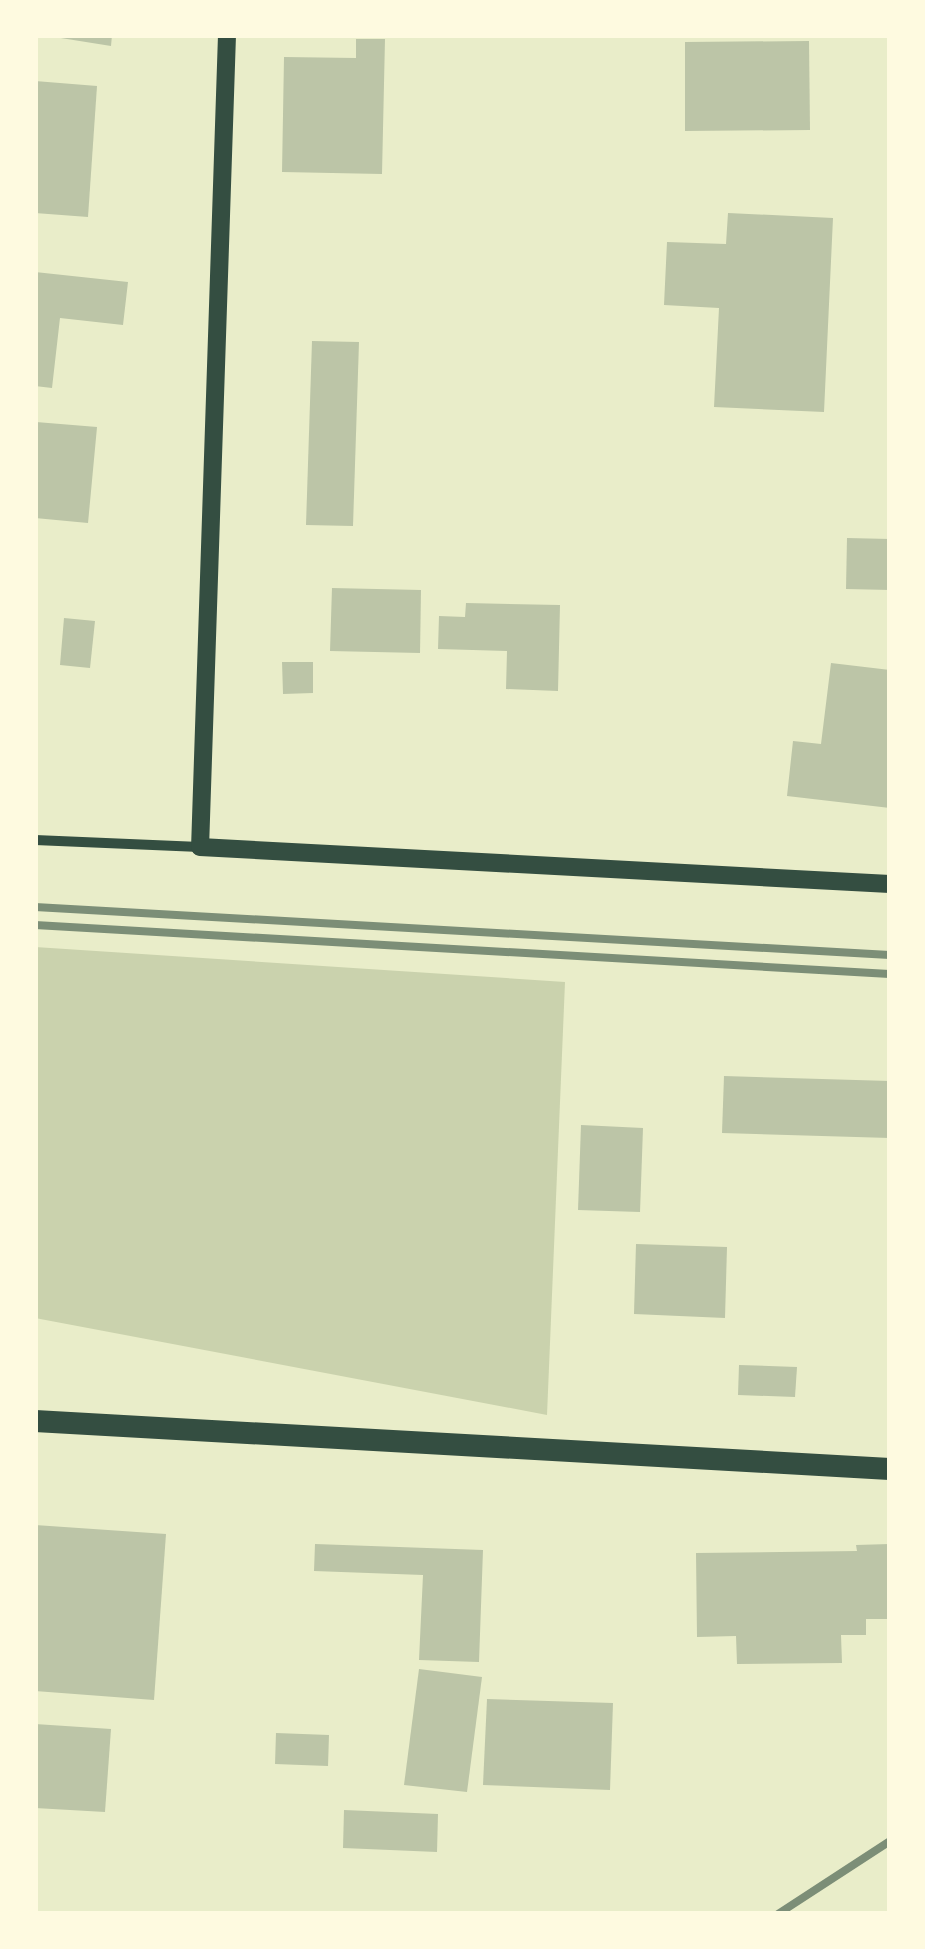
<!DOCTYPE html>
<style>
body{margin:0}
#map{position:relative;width:925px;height:1949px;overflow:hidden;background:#e9edc9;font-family:"Alegreya Sans",sans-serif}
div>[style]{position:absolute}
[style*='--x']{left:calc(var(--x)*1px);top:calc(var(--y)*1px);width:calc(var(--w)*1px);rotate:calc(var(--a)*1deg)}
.green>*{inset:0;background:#cad2ad}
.building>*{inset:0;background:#bcc5a7}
.minor>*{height:10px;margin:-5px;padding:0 5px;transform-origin:5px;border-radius:5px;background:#344e41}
.tertiary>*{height:18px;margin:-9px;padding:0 9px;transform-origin:9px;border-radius:9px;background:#344e41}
.primary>*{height:22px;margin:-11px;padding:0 11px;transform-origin:11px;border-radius:11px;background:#344e41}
.rail>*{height:8px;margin:-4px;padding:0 4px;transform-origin:4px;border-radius:4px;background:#7c8e77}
span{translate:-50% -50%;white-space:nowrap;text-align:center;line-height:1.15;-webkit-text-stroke:8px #fefae0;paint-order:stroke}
.frame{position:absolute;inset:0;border:38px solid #fefae0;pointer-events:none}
</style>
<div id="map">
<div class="green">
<div style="clip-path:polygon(35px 947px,565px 982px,547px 1415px,35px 1318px)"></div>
</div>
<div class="building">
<div style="clip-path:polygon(42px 35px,112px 35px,111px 46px)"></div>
<div style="clip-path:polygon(356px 39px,385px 39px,382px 174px,282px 172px,284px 57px,356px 58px)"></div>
<div style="clip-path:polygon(809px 41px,810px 130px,685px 131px,685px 42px)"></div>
<div style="clip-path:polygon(35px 81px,97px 86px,88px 217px,35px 213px)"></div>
<div style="clip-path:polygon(728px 213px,833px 218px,824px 412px,714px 407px,719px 308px,664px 305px,667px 242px,726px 244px)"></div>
<div style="clip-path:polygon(35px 272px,128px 282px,123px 325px,60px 318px,52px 388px,35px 386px)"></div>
<div style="clip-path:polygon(312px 341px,359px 342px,353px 526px,306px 525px)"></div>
<div style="clip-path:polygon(36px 422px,97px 427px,88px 523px,35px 518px)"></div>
<div style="clip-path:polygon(847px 538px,890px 539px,890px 590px,846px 589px)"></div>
<div style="clip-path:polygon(332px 588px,421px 590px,420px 653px,330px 651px)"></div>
<div style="clip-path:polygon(466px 603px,560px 605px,558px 691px,506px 689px,507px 651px,438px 649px,439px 616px,465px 617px)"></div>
<div style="clip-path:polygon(64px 618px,95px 621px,90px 668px,60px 665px)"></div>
<div style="clip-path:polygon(282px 662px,313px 662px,313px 693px,283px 694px)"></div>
<div style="clip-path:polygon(831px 663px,890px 670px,890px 808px,787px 796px,793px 741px,821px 744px)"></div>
<div style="clip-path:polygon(724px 1076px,890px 1081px,890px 1138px,722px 1133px)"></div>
<div style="clip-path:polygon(581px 1125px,643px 1128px,640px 1212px,578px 1210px)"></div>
<div style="clip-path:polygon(636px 1244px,727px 1247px,725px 1318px,634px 1314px)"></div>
<div style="clip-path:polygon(739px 1365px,797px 1367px,795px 1397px,738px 1395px)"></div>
<div style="clip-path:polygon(35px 1525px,166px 1534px,154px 1700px,35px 1691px)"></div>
<div style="clip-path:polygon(315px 1544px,483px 1550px,479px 1662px,419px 1660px,423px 1575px,314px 1571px)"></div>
<div style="clip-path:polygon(890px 1544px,890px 1619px,866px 1619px,866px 1635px,841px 1635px,842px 1663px,737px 1664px,736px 1636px,697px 1637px,696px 1553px,857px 1551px,856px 1545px)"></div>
<div style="clip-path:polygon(419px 1669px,482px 1677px,467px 1792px,404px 1785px)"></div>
<div style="clip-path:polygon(487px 1699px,613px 1703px,610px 1790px,483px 1785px)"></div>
<div style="clip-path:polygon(35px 1724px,111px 1729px,105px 1812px,35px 1808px)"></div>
<div style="clip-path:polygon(276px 1733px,329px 1735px,328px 1766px,275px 1764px)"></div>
<div style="clip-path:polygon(344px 1810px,438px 1814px,437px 1852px,343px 1848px)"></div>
</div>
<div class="minor">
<div style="--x:35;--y:840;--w:165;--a:2.4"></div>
</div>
<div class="tertiary">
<div style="--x:227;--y:35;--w:812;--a:91.9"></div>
<div style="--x:200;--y:847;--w:691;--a:3.07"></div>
</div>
<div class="primary">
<div style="--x:35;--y:1421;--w:856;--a:3.21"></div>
</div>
<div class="rail">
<div style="--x:35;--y:907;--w:856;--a:3.21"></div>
<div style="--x:35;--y:925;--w:856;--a:3.28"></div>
<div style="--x:778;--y:1914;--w:134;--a:-33.1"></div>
</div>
<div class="frame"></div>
</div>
